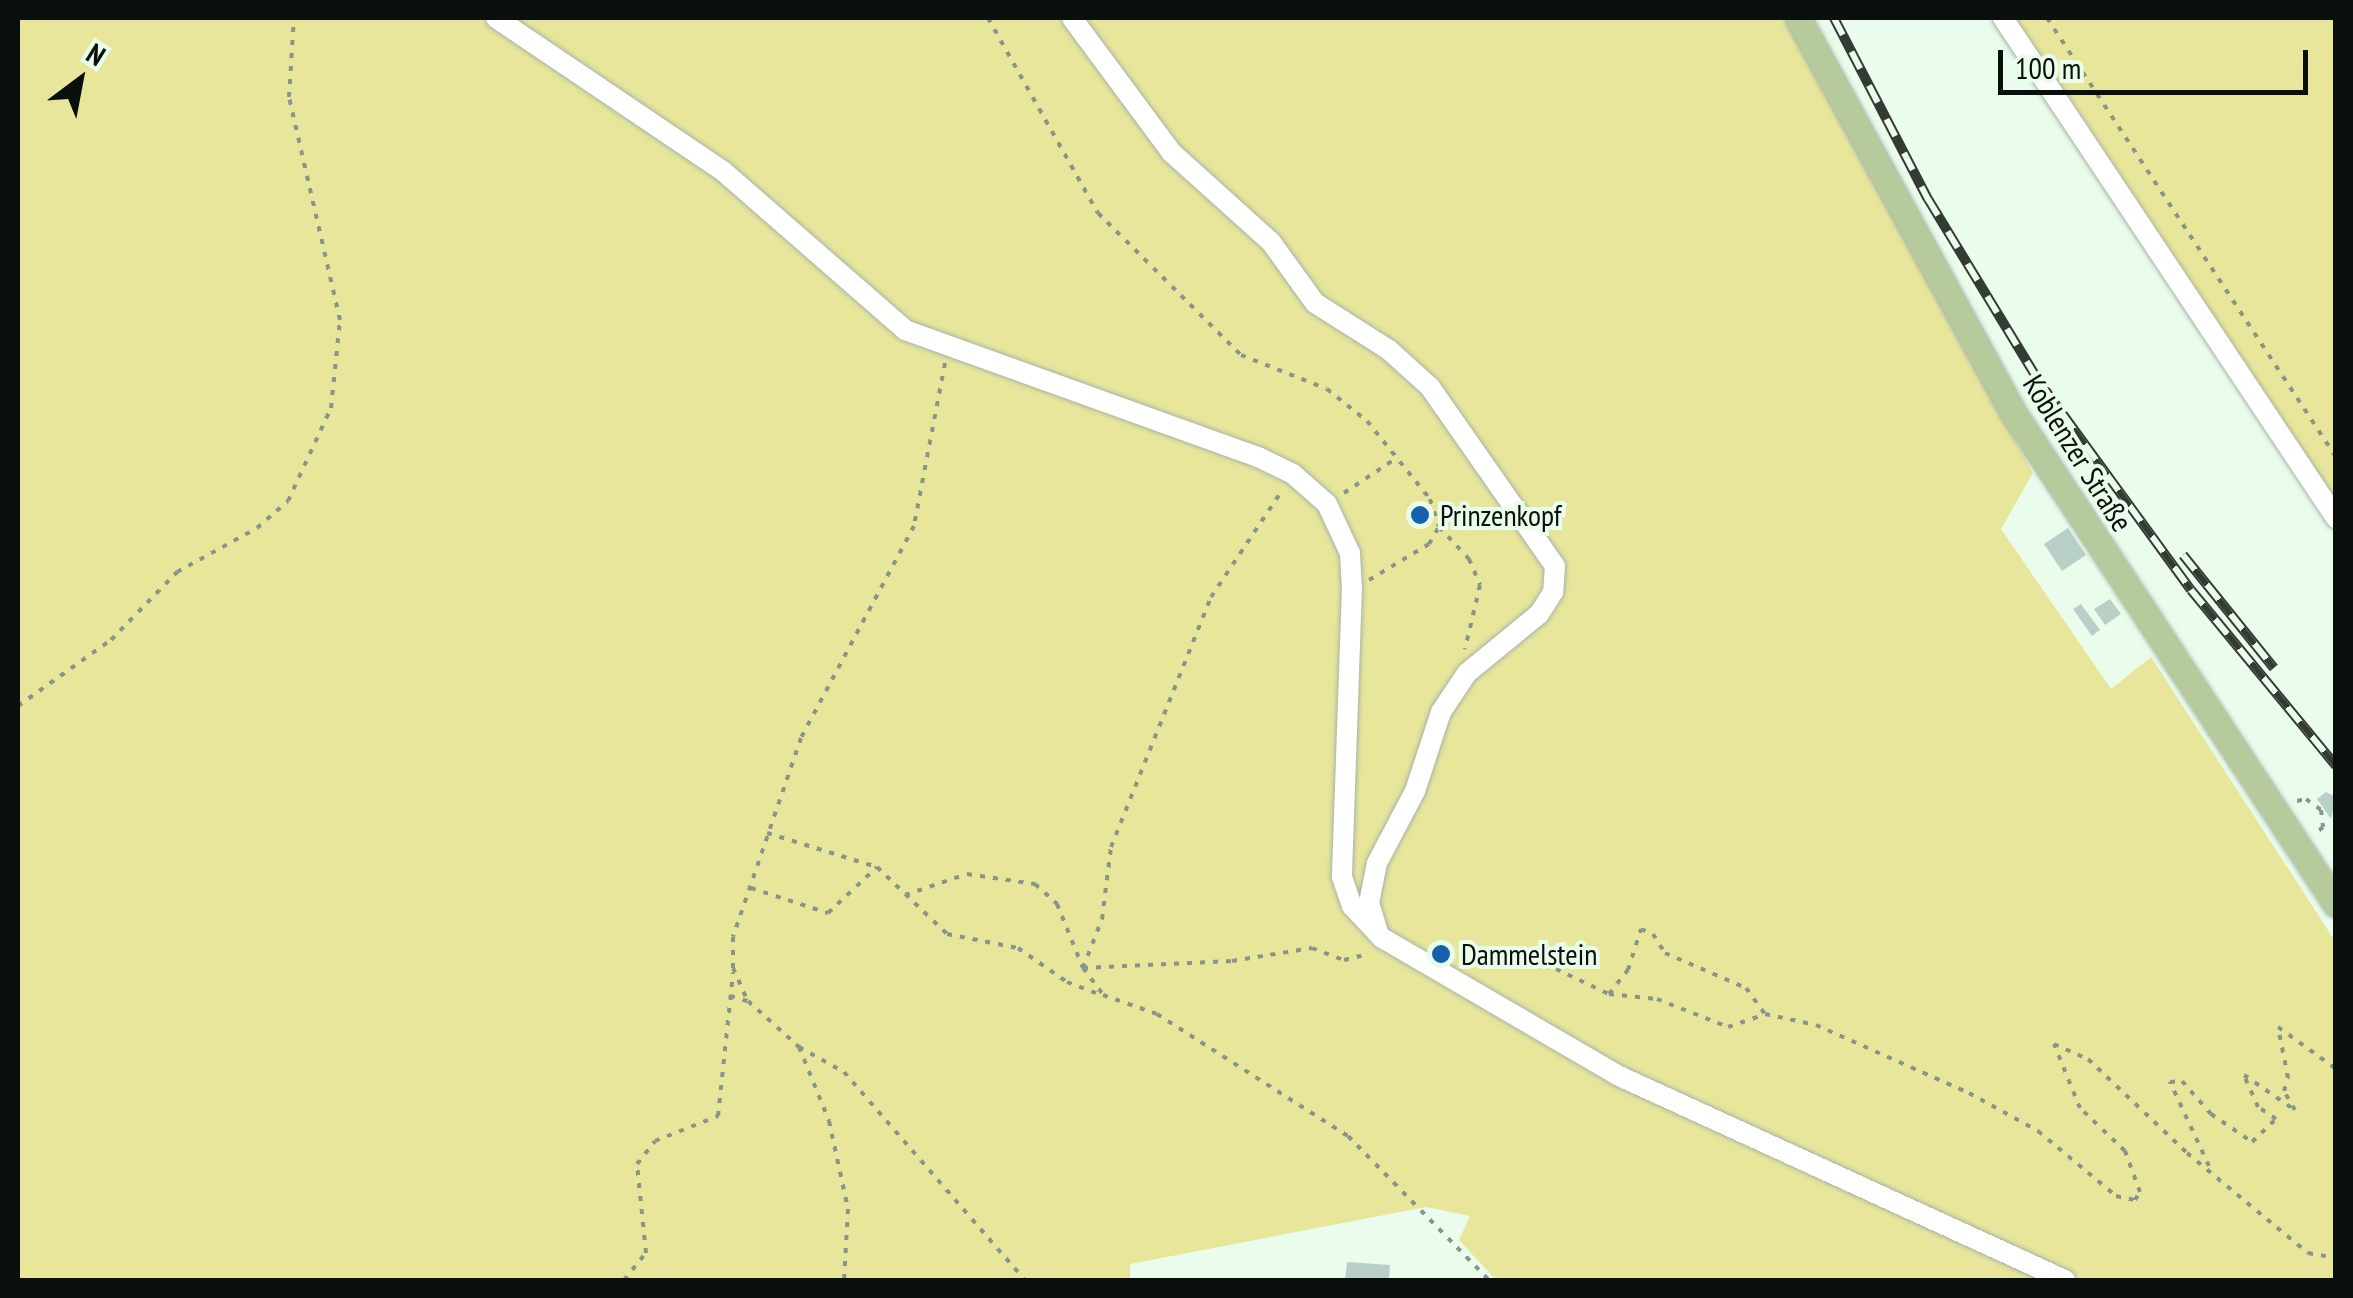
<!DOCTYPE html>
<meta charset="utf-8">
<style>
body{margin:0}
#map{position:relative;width:2353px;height:1298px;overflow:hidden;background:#eafcec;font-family:"PT Sans Narrow",sans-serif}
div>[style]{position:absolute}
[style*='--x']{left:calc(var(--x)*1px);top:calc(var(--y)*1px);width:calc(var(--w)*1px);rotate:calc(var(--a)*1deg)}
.green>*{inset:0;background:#e8e69b}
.building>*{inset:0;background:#b8d0c7}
.path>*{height:4px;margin-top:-2px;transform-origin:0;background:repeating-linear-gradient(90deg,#88958a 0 5px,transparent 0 13px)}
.roads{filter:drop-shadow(0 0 2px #a4b5a6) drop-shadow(0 0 2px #a4b5a6)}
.minor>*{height:20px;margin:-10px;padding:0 10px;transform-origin:10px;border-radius:10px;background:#fff}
.major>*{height:25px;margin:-12.5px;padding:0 12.5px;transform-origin:12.5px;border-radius:12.5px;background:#b6ca9c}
.rail>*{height:10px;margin-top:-5px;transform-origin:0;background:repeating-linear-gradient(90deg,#eafcec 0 19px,#333b34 0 38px);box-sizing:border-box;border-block:2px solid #333b34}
.dots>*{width:28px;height:28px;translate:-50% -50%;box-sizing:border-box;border:5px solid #eafcec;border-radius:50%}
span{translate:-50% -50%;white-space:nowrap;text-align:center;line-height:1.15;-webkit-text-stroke:8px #eafcec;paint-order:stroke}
.street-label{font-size:30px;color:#090f0a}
.poi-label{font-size:30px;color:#090f0a}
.left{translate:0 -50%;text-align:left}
.frame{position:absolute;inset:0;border:20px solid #090f0a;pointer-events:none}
.north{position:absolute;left:30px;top:30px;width:100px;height:100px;-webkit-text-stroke:8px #eafcec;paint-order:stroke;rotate:32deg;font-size:28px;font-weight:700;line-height:40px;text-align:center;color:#090f0a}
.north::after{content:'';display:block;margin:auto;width:35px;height:45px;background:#090f0a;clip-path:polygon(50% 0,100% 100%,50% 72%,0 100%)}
.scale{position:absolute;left:1998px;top:50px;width:310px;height:45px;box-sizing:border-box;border:5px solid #090f0a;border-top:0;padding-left:12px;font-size:30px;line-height:35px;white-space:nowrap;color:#090f0a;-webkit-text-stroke:8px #eafcec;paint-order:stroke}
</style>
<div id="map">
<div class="green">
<div style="clip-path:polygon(18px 18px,1785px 18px,2033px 473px,2001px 529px,2111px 689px,2151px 657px,2335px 941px,2335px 1280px,1496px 1280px,1459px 1240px,1470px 1216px,1426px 1207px,1130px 1264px,1130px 1280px,18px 1280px)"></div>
<div style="clip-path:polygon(2013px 18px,2335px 18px,2335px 501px)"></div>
</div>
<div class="building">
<div style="clip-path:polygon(2068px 528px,2086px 555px,2062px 571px,2044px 544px)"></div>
<div style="clip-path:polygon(2110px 599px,2121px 614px,2105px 625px,2094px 609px)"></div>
<div style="clip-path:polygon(2081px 604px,2100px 630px,2092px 636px,2073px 609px)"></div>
<div style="clip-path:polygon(2326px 792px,2336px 797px,2331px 819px,2317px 799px)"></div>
<div style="clip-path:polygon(1347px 1262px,1390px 1265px,1389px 1278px,1345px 1280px)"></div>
</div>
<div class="path">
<div style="--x:988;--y:18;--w:224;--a:60.6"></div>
<div style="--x:1098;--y:213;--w:202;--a:44.8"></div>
<div style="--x:1241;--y:355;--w:92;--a:21.6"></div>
<div style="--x:1327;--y:389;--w:51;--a:38.7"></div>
<div style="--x:1367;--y:421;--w:100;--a:51.1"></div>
<div style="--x:1430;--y:499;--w:29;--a:72"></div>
<div style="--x:1439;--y:527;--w:44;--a:46.8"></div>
<div style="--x:1469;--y:559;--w:28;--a:67"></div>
<div style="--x:1480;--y:585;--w:66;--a:103.2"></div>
<div style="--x:2047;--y:18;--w:526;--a:56.64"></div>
<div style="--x:945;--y:363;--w:166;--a:100.8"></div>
<div style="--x:914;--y:526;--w:240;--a:118.1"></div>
<div style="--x:801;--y:738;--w:210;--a:108.9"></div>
<div style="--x:733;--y:937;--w:31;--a:90"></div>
<div style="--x:733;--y:968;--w:36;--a:66"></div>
<div style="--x:748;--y:1001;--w:69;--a:42"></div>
<div style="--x:799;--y:1047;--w:51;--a:29.1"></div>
<div style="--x:844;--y:1072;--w:276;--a:49"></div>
<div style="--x:1344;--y:493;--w:65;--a:-33.7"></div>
<div style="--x:1369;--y:580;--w:70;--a:-31"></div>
<div style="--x:1429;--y:544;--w:20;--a:-60"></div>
<div style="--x:18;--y:706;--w:114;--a:-35.4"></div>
<div style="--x:111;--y:640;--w:95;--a:-45.9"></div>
<div style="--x:177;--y:572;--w:91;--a:-28.8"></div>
<div style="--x:257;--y:528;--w:41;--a:-41.1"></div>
<div style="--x:288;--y:501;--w:102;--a:-65.2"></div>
<div style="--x:331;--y:408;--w:88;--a:-84.2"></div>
<div style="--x:340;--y:320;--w:229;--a:-102.9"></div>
<div style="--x:289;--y:97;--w:79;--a:-86.4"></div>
<div style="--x:2297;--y:801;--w:9;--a:-13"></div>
<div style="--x:2306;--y:799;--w:19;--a:36"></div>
<div style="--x:2321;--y:810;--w:17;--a:83"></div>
<div style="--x:2323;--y:827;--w:11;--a:139"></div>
<div style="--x:767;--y:833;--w:115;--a:17.2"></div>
<div style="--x:877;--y:867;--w:97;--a:43.7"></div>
<div style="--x:947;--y:934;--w:72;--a:11.2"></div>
<div style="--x:1018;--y:948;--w:60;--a:34.8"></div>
<div style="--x:1067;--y:982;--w:36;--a:21"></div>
<div style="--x:751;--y:888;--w:81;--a:18"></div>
<div style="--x:828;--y:913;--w:67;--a:-43.2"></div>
<div style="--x:905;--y:895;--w:65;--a:-18.7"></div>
<div style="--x:967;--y:874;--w:69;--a:8.4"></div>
<div style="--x:1035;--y:884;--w:30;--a:42"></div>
<div style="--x:1057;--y:904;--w:69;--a:67.9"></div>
<div style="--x:1083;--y:968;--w:34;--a:53"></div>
<div style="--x:1103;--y:995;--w:57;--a:19.4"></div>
<div style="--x:1157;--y:1014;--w:227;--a:32.6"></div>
<div style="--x:1348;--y:1136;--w:202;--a:45.6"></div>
<div style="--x:1466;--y:962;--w:30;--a:-14"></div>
<div style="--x:1495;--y:955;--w:63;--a:12.9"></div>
<div style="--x:1556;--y:969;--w:59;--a:25.3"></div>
<div style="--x:1609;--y:994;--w:48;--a:5.9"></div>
<div style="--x:1657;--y:999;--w:76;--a:21.5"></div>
<div style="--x:1728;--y:1027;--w:39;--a:-19"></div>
<div style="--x:1765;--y:1014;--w:52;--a:12.2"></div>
<div style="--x:1816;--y:1025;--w:167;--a:24"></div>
<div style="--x:1969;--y:1093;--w:79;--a:28.8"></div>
<div style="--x:2038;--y:1131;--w:102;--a:39.8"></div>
<div style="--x:2116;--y:1196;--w:19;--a:12"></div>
<div style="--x:2135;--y:1200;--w:9;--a:-58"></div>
<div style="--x:2140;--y:1192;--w:44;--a:-110.1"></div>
<div style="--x:2125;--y:1151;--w:62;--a:-136.3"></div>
<div style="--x:2080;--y:1108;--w:69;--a:-112.1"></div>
<div style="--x:2054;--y:1044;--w:37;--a:24"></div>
<div style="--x:2088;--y:1059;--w:137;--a:43.5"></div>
<div style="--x:2187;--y:1153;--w:157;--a:39.6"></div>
<div style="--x:2308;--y:1253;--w:28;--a:10"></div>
<div style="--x:1083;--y:968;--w:53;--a:-68.8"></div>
<div style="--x:1102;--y:919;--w:73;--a:-82.9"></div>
<div style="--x:1111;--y:847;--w:269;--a:-68.2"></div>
<div style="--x:1211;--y:597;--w:126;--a:-56.3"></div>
<div style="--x:1083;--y:968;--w:149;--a:-2.7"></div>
<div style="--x:1232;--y:961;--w:81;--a:-9.2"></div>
<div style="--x:1312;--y:948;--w:34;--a:21"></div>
<div style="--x:1344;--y:960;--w:25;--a:-14"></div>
<div style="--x:1609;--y:994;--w:31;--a:-52"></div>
<div style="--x:1628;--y:970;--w:43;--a:-72.4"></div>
<div style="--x:1641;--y:929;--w:13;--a:23"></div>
<div style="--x:1653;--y:934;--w:22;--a:58"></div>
<div style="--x:1665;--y:953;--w:88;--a:23.4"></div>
<div style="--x:1746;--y:988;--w:32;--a:54"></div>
<div style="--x:730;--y:996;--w:19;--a:16"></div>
<div style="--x:799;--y:1047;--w:80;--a:67.9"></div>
<div style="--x:829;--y:1121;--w:90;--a:77.8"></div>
<div style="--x:848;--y:1209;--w:71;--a:93.2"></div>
<div style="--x:2209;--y:1166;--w:93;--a:-114.9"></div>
<div style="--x:2170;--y:1082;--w:12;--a:-5"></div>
<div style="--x:2182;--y:1081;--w:44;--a:48.7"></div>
<div style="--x:2211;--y:1114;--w:50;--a:34.3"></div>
<div style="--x:2252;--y:1142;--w:33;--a:-44"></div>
<div style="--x:2276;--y:1119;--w:22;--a:-146"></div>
<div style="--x:2258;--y:1107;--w:35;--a:-114"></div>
<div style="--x:2244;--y:1075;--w:62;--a:34.5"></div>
<div style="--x:2295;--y:1110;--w:22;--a:-120"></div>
<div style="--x:2284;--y:1091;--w:14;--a:-73"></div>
<div style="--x:2288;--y:1078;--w:52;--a:-101.1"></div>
<div style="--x:2278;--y:1027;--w:72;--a:35.9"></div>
<div style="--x:624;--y:1280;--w:35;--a:-51"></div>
<div style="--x:646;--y:1253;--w:89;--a:-95.8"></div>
<div style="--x:637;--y:1164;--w:29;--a:-52"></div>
<div style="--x:655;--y:1141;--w:68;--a:-21.6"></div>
<div style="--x:718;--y:1116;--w:144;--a:-84"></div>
</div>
<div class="roads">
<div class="minor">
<div style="--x:496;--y:18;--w:274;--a:34"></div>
<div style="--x:723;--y:171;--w:242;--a:41.1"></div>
<div style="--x:905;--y:330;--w:375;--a:19.8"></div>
<div style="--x:1258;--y:457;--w:39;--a:26"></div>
<div style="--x:1293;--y:474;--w:45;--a:41.4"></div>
<div style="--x:1327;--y:504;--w:54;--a:64.9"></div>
<div style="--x:1350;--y:553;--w:34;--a:87"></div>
<div style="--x:1352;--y:587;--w:290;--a:92"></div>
<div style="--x:1342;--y:877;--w:31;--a:71"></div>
<div style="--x:1352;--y:906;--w:44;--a:46.8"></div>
<div style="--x:1382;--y:938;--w:272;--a:30.2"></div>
<div style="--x:1617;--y:1075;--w:493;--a:24.6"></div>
<div style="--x:1072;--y:18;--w:167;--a:53.5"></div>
<div style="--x:1171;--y:152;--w:135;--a:42"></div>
<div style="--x:1271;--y:242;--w:75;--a:54.2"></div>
<div style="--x:1315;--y:303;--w:88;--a:32.4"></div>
<div style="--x:1389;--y:350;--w:55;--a:42.1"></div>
<div style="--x:1430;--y:387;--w:218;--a:55.1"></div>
<div style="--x:1555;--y:566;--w:26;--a:94"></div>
<div style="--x:1553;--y:592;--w:26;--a:122"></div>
<div style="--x:1539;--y:614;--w:93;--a:140.7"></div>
<div style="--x:1467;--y:673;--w:47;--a:123.7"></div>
<div style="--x:1441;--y:712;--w:83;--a:108.2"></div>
<div style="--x:1415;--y:791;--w:81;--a:117.8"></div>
<div style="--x:1377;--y:863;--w:41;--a:101.3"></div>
<div style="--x:1369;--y:903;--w:30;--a:73"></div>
<div style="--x:2003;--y:18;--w:601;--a:56.34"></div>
</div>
<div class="major">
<div style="--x:1798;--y:18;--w:447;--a:61.4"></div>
<div style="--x:2012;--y:411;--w:590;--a:56.69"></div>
</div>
</div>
<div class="rail">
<div style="--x:1834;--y:18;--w:204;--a:62.6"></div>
<div style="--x:1928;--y:199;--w:215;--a:58.7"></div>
<div style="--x:2040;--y:383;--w:256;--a:53.9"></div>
<div style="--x:2191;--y:590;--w:228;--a:50.5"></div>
<div style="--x:2183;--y:555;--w:145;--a:51.2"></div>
</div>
<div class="dots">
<div style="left:1420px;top:515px;background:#1561b0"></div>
<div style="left:1441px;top:954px;background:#1561b0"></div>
</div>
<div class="street-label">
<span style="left:2078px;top:453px;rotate:58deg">Koblenzer Straße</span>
</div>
<div class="poi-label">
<span class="left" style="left:1440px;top:515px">Prinzenkopf</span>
<span class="left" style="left:1461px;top:954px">Dammelstein</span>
</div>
<div class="frame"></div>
<div class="north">N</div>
<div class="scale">100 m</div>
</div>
